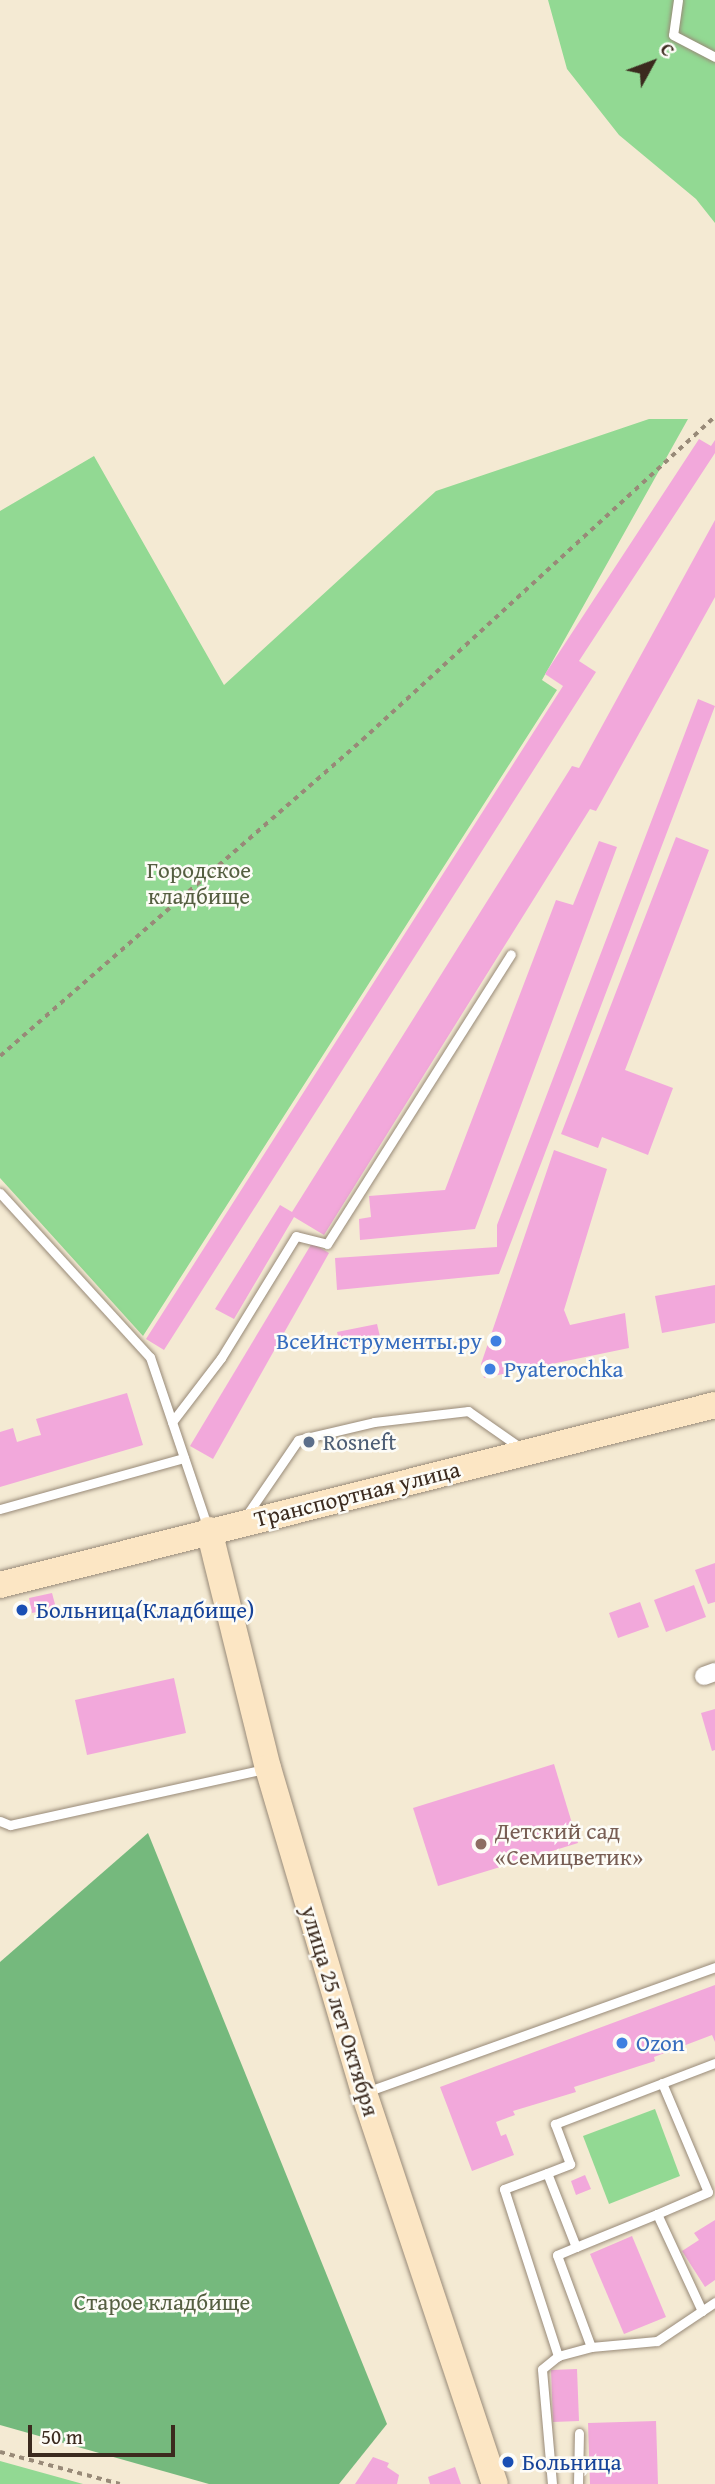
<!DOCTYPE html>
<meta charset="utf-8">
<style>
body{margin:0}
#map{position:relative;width:715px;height:2484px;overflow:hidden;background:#f4ead3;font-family:"Gentium Book Plus",serif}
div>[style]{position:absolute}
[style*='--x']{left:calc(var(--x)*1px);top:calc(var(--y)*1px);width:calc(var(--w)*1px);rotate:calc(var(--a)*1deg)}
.green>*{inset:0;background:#92d993}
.forest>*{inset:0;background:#75b97d}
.building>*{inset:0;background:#f2a8db}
.path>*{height:3.5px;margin-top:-1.75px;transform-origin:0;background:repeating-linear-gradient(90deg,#988a78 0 5px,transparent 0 10px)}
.roads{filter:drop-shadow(0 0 2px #988a78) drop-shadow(0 0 2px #988a78)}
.lane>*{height:9px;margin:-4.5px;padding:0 4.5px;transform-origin:4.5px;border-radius:4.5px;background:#fff}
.street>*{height:18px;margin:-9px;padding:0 9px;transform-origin:9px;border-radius:9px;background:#fff}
.secondary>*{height:26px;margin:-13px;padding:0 13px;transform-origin:13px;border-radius:13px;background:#fce6c4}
.dots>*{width:19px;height:19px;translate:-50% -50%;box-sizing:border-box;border:4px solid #fdfcf7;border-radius:50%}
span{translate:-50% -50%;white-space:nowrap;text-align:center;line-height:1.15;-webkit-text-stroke:5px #fdfcf7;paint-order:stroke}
.park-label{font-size:23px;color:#555f41}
.shop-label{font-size:23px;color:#366cbe}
.right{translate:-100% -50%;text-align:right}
.left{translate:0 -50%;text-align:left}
.service-label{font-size:23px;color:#4e5e75}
.street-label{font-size:23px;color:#3b2a1e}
.transit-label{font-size:23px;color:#164399}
.education-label{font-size:23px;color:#785e54}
.north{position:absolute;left:617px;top:28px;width:70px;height:70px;-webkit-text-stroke:5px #fdfcf7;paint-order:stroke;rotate:49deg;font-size:19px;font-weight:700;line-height:28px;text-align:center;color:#3b2a1e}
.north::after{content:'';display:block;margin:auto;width:24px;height:32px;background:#3b2a1e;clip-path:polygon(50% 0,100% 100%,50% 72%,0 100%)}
.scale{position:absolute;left:28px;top:2425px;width:147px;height:32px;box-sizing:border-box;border:4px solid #3b2a1e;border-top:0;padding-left:9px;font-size:21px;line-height:24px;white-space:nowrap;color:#3b2a1e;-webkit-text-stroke:5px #fdfcf7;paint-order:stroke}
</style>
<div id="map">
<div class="green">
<div style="clip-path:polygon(548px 0,715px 0,715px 223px,696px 199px,619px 135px,567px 69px)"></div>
<div style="clip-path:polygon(649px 419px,688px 419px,542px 680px,557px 690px,143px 1336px,0 1178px,0 511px,94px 456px,224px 685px,436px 491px)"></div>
<div style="clip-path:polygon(655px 2109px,680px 2176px,609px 2204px,583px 2136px)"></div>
<div style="clip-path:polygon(0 2461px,83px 2484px,0 2484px)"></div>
</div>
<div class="forest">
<div style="clip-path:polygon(148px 1833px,387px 2424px,339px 2484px,209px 2484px,0 2425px,0 1962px)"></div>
</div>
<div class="building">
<div style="clip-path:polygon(699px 439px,711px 446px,715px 440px,715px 453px,579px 661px,596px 672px,164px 1350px,146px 1339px,563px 686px,545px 674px)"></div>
<div style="clip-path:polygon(715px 520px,715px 597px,596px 811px,590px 809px,324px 1235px,294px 1217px,234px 1319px,215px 1309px,280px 1205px,292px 1212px,572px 766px,579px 768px)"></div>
<div style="clip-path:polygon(698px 699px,715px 706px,499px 1274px,337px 1290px,335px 1258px,497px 1247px,497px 1225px)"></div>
<div style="clip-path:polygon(676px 837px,709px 850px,625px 1070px,673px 1088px,648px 1155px,602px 1137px,598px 1148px,561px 1134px)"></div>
<div style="clip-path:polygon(599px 841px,617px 847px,475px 1229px,360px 1240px,359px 1219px,371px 1217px,369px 1196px,445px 1190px,556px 900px,573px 905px)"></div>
<div style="clip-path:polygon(554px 1150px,607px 1169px,564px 1310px,570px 1325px,625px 1313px,629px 1348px,484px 1378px,481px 1364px)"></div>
<div style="clip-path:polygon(312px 1243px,329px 1253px,213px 1459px,190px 1446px)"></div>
<div style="clip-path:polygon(715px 1285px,715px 1323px,662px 1333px,655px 1296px)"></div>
<div style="clip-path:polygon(377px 1324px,381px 1341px,341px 1350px,337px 1332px)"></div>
<div style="clip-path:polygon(127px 1393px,143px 1445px,0 1487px,0 1432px,13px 1428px,17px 1442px,33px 1437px,41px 1435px,36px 1419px)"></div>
<div style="clip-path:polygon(715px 1563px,715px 1602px,708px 1604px,695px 1570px)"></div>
<div style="clip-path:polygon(694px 1585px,706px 1617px,666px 1632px,654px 1600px)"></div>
<div style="clip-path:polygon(52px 1593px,56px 1608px,32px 1613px,29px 1598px)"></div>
<div style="clip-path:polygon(640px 1602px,649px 1627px,618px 1638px,609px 1613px)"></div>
<div style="clip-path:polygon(174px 1678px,186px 1733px,87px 1755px,75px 1700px)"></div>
<div style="clip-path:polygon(715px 1709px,715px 1750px,712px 1751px,701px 1713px)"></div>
<div style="clip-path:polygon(554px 1764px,578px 1843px,438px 1886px,413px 1808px)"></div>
<div style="clip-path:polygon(715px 1985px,715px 2042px,712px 2035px,654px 2057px,655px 2061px,574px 2087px,576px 2092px,513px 2111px,515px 2115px,496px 2122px,501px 2136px,506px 2134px,514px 2155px,472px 2171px,440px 2087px)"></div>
<div style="clip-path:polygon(585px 2175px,591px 2189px,576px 2195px,571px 2181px)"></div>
<div style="clip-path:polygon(715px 2220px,715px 2280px,705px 2287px,682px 2251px,699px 2240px,694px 2233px)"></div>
<div style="clip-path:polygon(632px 2236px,666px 2317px,624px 2334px,590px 2254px)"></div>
<div style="clip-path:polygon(577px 2369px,579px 2421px,553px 2422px,551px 2370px)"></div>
<div style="clip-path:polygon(656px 2421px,658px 2484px,590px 2484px,588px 2423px)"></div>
<div style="clip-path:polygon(373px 2457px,389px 2463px,387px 2467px,399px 2475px,397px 2484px,355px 2484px)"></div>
<div style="clip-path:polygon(455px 2467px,461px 2484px,430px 2484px,428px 2477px)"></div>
</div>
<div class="path">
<div style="--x:0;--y:1056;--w:481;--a:-41.1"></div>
<div style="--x:362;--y:740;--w:479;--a:-42.5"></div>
<div style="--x:0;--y:2452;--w:124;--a:14.9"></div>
</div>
<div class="roads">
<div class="lane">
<div style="--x:678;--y:0;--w:35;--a:98"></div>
<div style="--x:673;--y:35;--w:47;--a:27.6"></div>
<div style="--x:0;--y:1193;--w:222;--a:47.6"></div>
<div style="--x:150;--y:1357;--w:181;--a:71.3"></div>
<div style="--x:172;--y:1422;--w:81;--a:-52.6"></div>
<div style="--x:221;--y:1358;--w:143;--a:-58.4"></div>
<div style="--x:296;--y:1236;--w:32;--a:14"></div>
<div style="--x:327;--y:1244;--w:343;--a:-57.6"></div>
<div style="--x:0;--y:1509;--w:191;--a:-15.5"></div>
<div style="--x:246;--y:1516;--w:92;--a:-55.6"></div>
<div style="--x:298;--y:1440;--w:78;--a:-13.3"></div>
<div style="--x:374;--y:1422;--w:95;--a:-6.7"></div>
<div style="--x:468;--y:1411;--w:65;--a:34.9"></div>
<div style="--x:0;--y:1821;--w:11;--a:22"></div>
<div style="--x:10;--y:1825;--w:260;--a:-12.4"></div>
<div style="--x:662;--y:2083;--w:118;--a:67.1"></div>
<div style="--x:708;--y:2192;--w:56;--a:156.7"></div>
<div style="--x:657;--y:2214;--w:107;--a:65.1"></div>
<div style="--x:366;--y:2092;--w:371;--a:-19.7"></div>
<div style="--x:547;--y:2173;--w:46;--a:159.6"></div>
<div style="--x:504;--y:2189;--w:176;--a:72.1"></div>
<div style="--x:576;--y:2247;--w:87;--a:-22.2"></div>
<div style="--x:591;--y:2347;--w:98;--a:-110.3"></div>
<div style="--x:557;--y:2255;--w:21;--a:-23"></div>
<div style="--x:576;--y:2247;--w:79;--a:-111.4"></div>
<div style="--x:547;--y:2173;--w:25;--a:-21"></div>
<div style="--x:570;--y:2164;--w:43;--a:-110.6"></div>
<div style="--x:555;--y:2124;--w:171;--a:-20.9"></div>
<div style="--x:552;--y:2484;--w:115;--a:-95"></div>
<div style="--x:542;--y:2369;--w:21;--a:-39"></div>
<div style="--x:558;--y:2356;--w:34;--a:-15"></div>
<div style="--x:591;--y:2347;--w:66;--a:-5.2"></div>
<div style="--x:657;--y:2341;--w:70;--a:-33.9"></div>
<div style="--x:578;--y:2484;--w:51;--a:-88.9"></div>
</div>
<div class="street">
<div style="--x:704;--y:1676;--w:12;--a:-20"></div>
</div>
<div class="secondary">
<div style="--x:209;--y:1530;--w:245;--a:76.1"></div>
<div style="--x:268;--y:1768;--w:339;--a:73.5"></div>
<div style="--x:364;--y:2093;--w:412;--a:71.5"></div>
<div style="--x:0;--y:1585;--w:737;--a:-14.13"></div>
</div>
</div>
<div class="dots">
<div style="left:496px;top:1341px;background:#3f7fe0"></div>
<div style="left:490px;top:1369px;background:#3f7fe0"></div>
<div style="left:309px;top:1442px;background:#5c6f8a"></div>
<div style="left:22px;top:1610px;background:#1a4fb4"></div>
<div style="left:481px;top:1844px;background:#8d6e63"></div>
<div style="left:622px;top:2043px;background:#3f7fe0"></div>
<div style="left:508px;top:2462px;background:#1a4fb4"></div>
</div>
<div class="park-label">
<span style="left:199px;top:883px">Городское<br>кладбище</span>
<span style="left:162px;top:2302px">Старое кладбище</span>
</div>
<div class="shop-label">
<span class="right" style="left:482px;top:1341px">ВсеИнструменты.ру</span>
<span class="left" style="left:504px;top:1369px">Pyaterochka</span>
<span class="left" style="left:636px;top:2043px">Ozon</span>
</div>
<div class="service-label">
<span class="left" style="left:323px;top:1442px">Rosneft</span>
</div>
<div class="street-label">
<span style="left:357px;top:1494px;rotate:-14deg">Транспортная улица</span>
<span style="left:340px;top:2011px;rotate:73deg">улица 25 лет Октября</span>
</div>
<div class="transit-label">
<span class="left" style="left:36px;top:1610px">Больница(Кладбище)</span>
<span class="left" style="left:522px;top:2462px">Больница</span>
</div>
<div class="education-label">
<span class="left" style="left:495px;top:1844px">Детский сад<br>«Семицветик»</span>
</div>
<div class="north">С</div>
<div class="scale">50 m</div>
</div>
